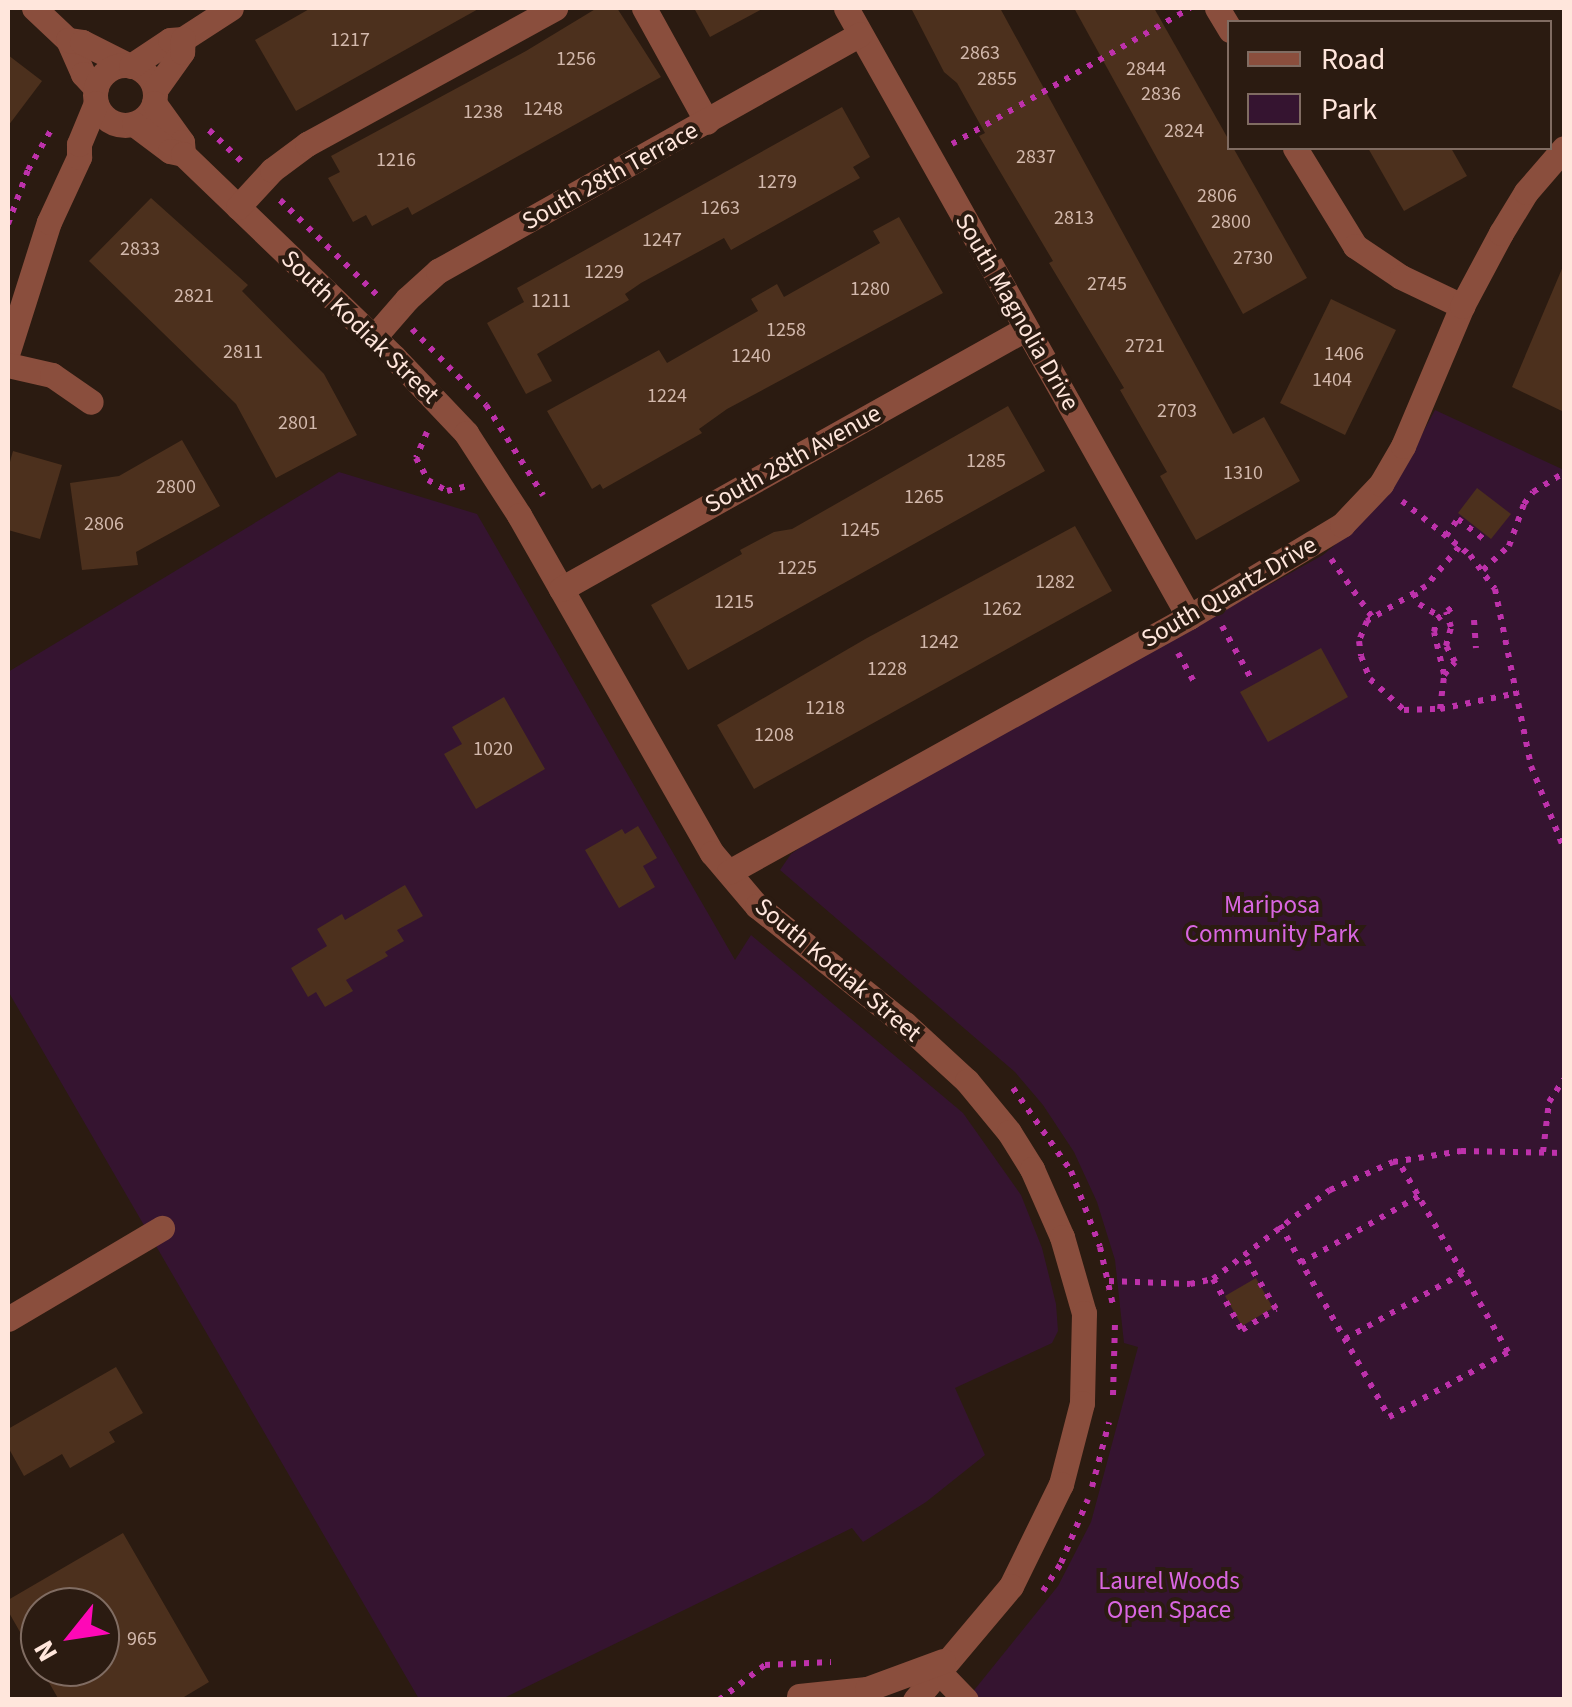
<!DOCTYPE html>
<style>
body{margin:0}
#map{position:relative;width:1572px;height:1707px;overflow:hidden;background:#2b1b11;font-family:"Source Sans 3",sans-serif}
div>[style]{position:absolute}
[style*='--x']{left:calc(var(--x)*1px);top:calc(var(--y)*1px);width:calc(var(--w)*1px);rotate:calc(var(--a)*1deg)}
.green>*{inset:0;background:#351430}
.building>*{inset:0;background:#4c301d}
.path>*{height:6px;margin-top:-3px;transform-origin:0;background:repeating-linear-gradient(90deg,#be31ab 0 5px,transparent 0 13px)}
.minor>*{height:25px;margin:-12.5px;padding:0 12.5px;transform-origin:12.5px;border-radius:12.5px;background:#8a4e3d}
.minor>.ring{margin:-12.5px;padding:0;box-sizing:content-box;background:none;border:25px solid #8a4e3d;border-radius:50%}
span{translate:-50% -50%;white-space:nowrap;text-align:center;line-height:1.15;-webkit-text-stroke:8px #2b1b11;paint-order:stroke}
.number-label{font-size:20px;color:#d2b8ac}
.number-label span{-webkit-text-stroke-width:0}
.street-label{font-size:25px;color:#ffe6dc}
.park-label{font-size:25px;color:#d966e1}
.frame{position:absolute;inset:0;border:10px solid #ffe6dc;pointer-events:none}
.legend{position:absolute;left:1227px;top:20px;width:325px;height:130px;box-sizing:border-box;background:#2b1b11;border:2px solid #806c62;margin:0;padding:12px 18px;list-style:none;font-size:30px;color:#ffe6dc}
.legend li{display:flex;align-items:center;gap:20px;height:50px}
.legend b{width:50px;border:2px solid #806c62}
.north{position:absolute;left:20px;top:1587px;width:100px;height:100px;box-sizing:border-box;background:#2b1b11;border:2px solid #806c62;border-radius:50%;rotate:240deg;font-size:28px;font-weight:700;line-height:40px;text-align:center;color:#ffe6dc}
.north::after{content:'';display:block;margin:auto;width:35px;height:45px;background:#fe08b7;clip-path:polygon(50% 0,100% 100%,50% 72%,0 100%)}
</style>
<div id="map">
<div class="green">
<div style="clip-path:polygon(1435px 410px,1564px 470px,1564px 1699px,967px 1699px,1058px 1586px,1091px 1522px,1138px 1347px,1124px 1343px,1115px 1260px,1097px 1202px,1074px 1152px,1043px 1105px,1015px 1072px,780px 870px,791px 854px,817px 836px,1323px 555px,1350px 532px,1409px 458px)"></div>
<div style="clip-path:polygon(339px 472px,477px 514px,735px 960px,751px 935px,963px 1113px,1021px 1195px,1042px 1248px,1056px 1304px,1058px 1331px,1052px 1343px,955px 1388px,985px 1455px,926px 1502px,863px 1542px,852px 1528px,502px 1699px,419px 1699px,8px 991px,8px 672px)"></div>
</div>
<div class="building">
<div style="clip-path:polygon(311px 8px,480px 8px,296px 111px,255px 40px)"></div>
<div style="clip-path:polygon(597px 8px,617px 8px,661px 77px,412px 215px,408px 207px,372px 226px,366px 215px,353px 222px,328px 178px,340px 172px,331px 156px,526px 51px)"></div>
<div style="clip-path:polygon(694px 8px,764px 8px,710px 37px)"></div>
<div style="clip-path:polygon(911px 8px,1000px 8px,1233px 434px,1264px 417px,1300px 481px,1196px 540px,1160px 476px,1167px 472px,1120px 390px,1124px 388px,1049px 263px,1053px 261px,979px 136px,985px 133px,957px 83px,944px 72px)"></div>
<div style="clip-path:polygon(1074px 8px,1154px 8px,1307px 278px,1243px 314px)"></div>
<div style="clip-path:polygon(8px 55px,42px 81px,8px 126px)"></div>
<div style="clip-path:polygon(842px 107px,870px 157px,853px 167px,860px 178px,731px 250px,724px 238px,641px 283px,625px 294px,629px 300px,537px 354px,552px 381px,526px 394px,487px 323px,524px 302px,517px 288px)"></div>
<div style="clip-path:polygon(1368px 148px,1451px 148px,1467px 176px,1404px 211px)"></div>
<div style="clip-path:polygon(151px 198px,248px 285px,242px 291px,324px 374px,357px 435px,276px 478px,236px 404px,89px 261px)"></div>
<div style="clip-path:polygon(899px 217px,943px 293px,727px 409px,699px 429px,702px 433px,603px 489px,600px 484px,592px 489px,547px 411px,659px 350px,667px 363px,758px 311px,751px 299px,777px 284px,784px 297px,880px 243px,873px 231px)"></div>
<div style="clip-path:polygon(1564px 264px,1564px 412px,1512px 387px)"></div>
<div style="clip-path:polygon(1331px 299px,1396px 330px,1345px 435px,1280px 403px)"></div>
<div style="clip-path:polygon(1008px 406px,1045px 471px,688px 670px,651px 605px,742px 554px,740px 550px,774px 532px,792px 529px)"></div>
<div style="clip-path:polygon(182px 440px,220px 506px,136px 552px,138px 565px,82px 570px,70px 483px,119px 476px)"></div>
<div style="clip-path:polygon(13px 451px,62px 465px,40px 539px,8px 530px,8px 469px)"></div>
<div style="clip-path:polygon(1477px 488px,1511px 514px,1491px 539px,1458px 513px)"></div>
<div style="clip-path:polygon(1075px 526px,1112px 591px,754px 789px,717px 725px,867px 638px)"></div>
<div style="clip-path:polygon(1321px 648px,1348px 697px,1268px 742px,1240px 692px)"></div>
<div style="clip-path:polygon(504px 697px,545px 769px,476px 809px,444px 754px,462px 744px,452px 727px)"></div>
<div style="clip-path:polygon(638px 826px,657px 858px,643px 866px,655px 887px,619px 908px,585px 850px,622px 829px,625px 834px)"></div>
<div style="clip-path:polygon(405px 885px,423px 916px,397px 930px,404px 941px,385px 952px,388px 956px,346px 980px,353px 991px,325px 1007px,316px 992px,308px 997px,291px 968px,327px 946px,317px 929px,342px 914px,345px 920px)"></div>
<div style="clip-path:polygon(1256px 1278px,1273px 1308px,1242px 1326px,1225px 1296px)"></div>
<div style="clip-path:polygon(116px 1367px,143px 1413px,109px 1432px,115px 1442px,70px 1468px,62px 1454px,24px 1476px,8px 1447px,8px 1429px)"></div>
<div style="clip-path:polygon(evenodd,123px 1533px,209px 1682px,179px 1700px,59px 1700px,8px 1611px,8px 1600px,123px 1533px,40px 1607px,100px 1607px,100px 1667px,40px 1667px,40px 1607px)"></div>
</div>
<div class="path">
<div style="--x:209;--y:130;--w:47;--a:44.1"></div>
<div style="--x:952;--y:144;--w:274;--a:-29.7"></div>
<div style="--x:280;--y:200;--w:137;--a:44.4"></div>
<div style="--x:8;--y:224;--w:58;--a:-69.7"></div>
<div style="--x:28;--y:170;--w:46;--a:-60.1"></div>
<div style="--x:412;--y:329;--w:106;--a:45.8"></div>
<div style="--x:486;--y:405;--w:107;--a:57.7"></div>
<div style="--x:427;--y:432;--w:28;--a:113"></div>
<div style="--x:416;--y:458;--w:25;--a:61"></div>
<div style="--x:428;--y:480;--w:22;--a:30"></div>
<div style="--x:447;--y:491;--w:21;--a:-14"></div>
<div style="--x:1402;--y:501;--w:87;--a:38.5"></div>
<div style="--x:1470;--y:555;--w:42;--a:53.7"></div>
<div style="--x:1495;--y:589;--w:181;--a:78.5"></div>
<div style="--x:1531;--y:766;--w:89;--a:68.3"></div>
<div style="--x:1446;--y:536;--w:21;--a:-55"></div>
<div style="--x:1458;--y:519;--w:37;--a:38"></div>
<div style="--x:1459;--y:547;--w:51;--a:130.2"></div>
<div style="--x:1426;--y:586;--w:69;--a:149.3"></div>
<div style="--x:1367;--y:621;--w:22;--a:112"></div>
<div style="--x:1359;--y:641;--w:15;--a:82"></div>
<div style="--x:1361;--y:656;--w:25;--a:69"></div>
<div style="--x:1370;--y:679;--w:46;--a:42.4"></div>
<div style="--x:1404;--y:710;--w:36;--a:-2"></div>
<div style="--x:1440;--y:709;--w:79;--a:-11.7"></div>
<div style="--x:1331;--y:559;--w:71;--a:54.7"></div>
<div style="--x:1483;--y:570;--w:35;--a:-43"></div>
<div style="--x:1509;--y:546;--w:45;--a:-70.3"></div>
<div style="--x:1524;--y:504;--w:15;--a:-53"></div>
<div style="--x:1533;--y:492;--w:36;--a:-32"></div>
<div style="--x:1414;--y:593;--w:12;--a:66"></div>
<div style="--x:1419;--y:604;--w:26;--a:31"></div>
<div style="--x:1474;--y:620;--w:28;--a:86"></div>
<div style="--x:1222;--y:626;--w:64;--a:61"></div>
<div style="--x:1178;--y:653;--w:33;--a:61"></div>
<div style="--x:1444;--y:675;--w:17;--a:-50"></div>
<div style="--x:1455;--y:662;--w:18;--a:-119"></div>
<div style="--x:1446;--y:646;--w:20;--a:-75"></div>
<div style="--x:1451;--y:627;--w:16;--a:-108"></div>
<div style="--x:1440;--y:709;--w:35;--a:-83"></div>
<div style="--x:1444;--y:674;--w:43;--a:-103.4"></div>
<div style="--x:1434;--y:632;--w:13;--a:-77"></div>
<div style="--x:1437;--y:619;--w:25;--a:-37"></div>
<div style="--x:1013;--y:1088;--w:101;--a:55.1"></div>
<div style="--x:1071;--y:1171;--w:81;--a:69.1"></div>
<div style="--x:1100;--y:1247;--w:59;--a:77.4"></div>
<div style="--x:1543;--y:1152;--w:50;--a:-83.2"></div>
<div style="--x:1549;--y:1102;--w:27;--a:-57"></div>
<div style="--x:1280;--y:1225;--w:221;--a:60.4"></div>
<div style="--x:1389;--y:1417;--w:136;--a:-28.6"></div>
<div style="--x:1508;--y:1352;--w:220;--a:-119.9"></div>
<div style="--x:1301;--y:1263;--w:136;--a:-29.6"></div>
<div style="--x:1213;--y:1279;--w:59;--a:60.4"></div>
<div style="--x:1242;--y:1330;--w:40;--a:-32"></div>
<div style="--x:1276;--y:1309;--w:62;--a:-121.1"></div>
<div style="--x:1109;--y:1281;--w:81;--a:2.1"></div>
<div style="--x:1190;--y:1284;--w:24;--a:-12"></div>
<div style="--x:1213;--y:1279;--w:147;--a:-37.3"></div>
<div style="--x:1330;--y:1190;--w:69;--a:-24"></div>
<div style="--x:1393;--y:1162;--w:69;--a:-9.2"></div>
<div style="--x:1461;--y:1151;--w:103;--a:1.1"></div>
<div style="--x:1345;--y:1339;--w:135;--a:-29.2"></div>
<div style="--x:1113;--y:1395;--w:72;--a:-88.4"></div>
<div style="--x:1092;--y:1487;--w:67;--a:-75.3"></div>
<div style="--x:1043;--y:1591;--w:33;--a:-57"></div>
<div style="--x:1061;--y:1563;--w:69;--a:-67.1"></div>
<div style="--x:719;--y:1700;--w:58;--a:-37.3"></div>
<div style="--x:765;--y:1665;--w:66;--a:-2.6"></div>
</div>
<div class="minor">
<div style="--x:34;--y:8;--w:47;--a:43.3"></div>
<div style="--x:68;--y:40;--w:37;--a:66"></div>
<div style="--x:83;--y:74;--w:19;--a:47"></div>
<div style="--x:644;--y:8;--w:130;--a:61.1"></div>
<div style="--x:846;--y:8;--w:699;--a:60.61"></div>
<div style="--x:1217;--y:8;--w:26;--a:59"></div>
<div style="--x:68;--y:40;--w:14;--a:8"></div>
<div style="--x:82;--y:42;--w:51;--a:26.6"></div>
<div class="ring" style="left:95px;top:65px;width:35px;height:35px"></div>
<div style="--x:131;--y:66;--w:47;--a:-33.7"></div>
<div style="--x:170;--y:40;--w:13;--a:-4"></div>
<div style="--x:183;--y:39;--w:57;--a:-32.9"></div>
<div style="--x:155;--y:90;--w:47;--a:-54.6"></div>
<div style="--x:182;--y:52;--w:13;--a:-86"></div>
<div style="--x:154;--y:103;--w:48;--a:54.3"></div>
<div style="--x:182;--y:142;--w:12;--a:85"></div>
<div style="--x:134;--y:124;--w:45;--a:36.9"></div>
<div style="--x:170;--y:151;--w:13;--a:13"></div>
<div style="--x:183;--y:154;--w:293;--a:43.9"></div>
<div style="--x:394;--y:357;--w:105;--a:46.5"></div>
<div style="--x:466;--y:433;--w:98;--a:57.1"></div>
<div style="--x:519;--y:515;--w:389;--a:60.3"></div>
<div style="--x:712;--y:853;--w:70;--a:49.7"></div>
<div style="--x:757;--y:906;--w:189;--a:38.6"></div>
<div style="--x:905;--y:1024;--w:84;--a:42.6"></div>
<div style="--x:967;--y:1081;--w:66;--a:50.5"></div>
<div style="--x:1009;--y:1132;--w:44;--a:58.1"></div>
<div style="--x:1032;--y:1169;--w:74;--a:66.2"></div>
<div style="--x:1062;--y:1237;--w:79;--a:73.9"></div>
<div style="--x:1084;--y:1313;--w:90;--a:91.3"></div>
<div style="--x:1082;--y:1403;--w:84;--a:104.5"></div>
<div style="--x:1061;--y:1484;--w:114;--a:116.1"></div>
<div style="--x:1011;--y:1586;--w:149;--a:130.1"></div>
<div style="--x:1295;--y:148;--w:115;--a:58.5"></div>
<div style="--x:1355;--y:246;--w:55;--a:34"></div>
<div style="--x:1401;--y:277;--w:68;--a:25.4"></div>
<div style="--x:238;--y:207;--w:50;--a:-47.4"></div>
<div style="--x:272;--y:170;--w:44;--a:-36.6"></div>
<div style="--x:307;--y:144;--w:283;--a:-28.7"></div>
<div style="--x:374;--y:337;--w:50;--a:-49"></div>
<div style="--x:407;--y:299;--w:42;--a:-42.1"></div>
<div style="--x:438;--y:271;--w:484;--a:-29.3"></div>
<div style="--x:8;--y:351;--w:135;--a:-72.4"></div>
<div style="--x:49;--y:222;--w:72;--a:-65.2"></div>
<div style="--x:79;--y:157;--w:13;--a:-90"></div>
<div style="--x:79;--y:144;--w:44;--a:-67.5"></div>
<div style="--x:8;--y:365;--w:45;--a:12.8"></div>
<div style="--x:52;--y:375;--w:47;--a:34.7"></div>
<div style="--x:561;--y:589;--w:532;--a:-29.26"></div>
<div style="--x:729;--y:872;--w:526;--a:-29"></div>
<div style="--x:1189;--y:617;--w:179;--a:-31"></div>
<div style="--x:1342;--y:525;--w:57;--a:-46.4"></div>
<div style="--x:1381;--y:484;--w:44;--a:-59.9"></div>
<div style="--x:1403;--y:446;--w:152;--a:-67.1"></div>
<div style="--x:1462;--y:306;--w:83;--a:-61.9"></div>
<div style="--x:1501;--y:233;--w:48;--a:-58.6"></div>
<div style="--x:1526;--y:192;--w:58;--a:-49.2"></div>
<div style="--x:8;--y:1319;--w:179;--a:-30.6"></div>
<div style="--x:938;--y:1671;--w:40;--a:46"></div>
<div style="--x:799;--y:1696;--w:68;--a:-5.9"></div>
<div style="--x:867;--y:1689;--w:81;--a:-20.2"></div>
</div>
<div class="number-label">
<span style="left:350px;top:40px">1217</span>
<span style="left:980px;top:53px">2863</span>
<span style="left:576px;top:59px">1256</span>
<span style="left:1146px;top:69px">2844</span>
<span style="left:997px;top:79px">2855</span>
<span style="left:1161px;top:94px">2836</span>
<span style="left:543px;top:109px">1248</span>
<span style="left:483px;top:112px">1238</span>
<span style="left:1184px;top:131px">2824</span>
<span style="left:1036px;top:157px">2837</span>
<span style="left:396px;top:160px">1216</span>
<span style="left:777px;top:182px">1279</span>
<span style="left:1217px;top:196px">2806</span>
<span style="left:720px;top:208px">1263</span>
<span style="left:1074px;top:218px">2813</span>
<span style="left:1231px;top:222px">2800</span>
<span style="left:662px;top:240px">1247</span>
<span style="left:140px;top:249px">2833</span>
<span style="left:1253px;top:258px">2730</span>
<span style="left:604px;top:272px">1229</span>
<span style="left:1107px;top:284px">2745</span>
<span style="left:870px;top:289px">1280</span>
<span style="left:194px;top:296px">2821</span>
<span style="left:551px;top:301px">1211</span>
<span style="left:786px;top:330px">1258</span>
<span style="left:1145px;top:346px">2721</span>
<span style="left:243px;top:352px">2811</span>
<span style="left:1344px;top:354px">1406</span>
<span style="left:751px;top:356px">1240</span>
<span style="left:1332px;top:380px">1404</span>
<span style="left:667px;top:396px">1224</span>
<span style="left:1177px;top:411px">2703</span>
<span style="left:298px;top:423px">2801</span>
<span style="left:986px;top:461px">1285</span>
<span style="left:1243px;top:473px">1310</span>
<span style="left:176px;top:487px">2800</span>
<span style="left:924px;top:497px">1265</span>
<span style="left:104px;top:524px">2806</span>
<span style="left:860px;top:530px">1245</span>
<span style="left:797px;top:568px">1225</span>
<span style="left:1055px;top:582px">1282</span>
<span style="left:734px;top:602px">1215</span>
<span style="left:1002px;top:609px">1262</span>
<span style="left:939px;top:642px">1242</span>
<span style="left:887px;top:669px">1228</span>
<span style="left:825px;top:708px">1218</span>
<span style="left:774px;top:735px">1208</span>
<span style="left:493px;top:749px">1020</span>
<span style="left:142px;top:1639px">965</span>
</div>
<div class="street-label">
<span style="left:610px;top:176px;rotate:-29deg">South 28th Terrace</span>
<span style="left:1017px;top:312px;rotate:60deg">South Magnolia Drive</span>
<span style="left:360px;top:327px;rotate:44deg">South Kodiak Street</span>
<span style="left:793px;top:459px;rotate:-29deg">South 28th Avenue</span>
<span style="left:1229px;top:592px;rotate:-30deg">South Quartz Drive</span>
<span style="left:838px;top:970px;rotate:40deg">South Kodiak Street</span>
</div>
<div class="park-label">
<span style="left:1272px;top:920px">Mariposa<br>Community Park</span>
<span style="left:1169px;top:1596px">Laurel Woods<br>Open Space</span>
</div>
<div class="frame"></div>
<ul class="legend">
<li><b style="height:12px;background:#8a4e3d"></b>Road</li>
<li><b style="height:28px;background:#351430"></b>Park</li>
</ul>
<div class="north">N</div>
</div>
